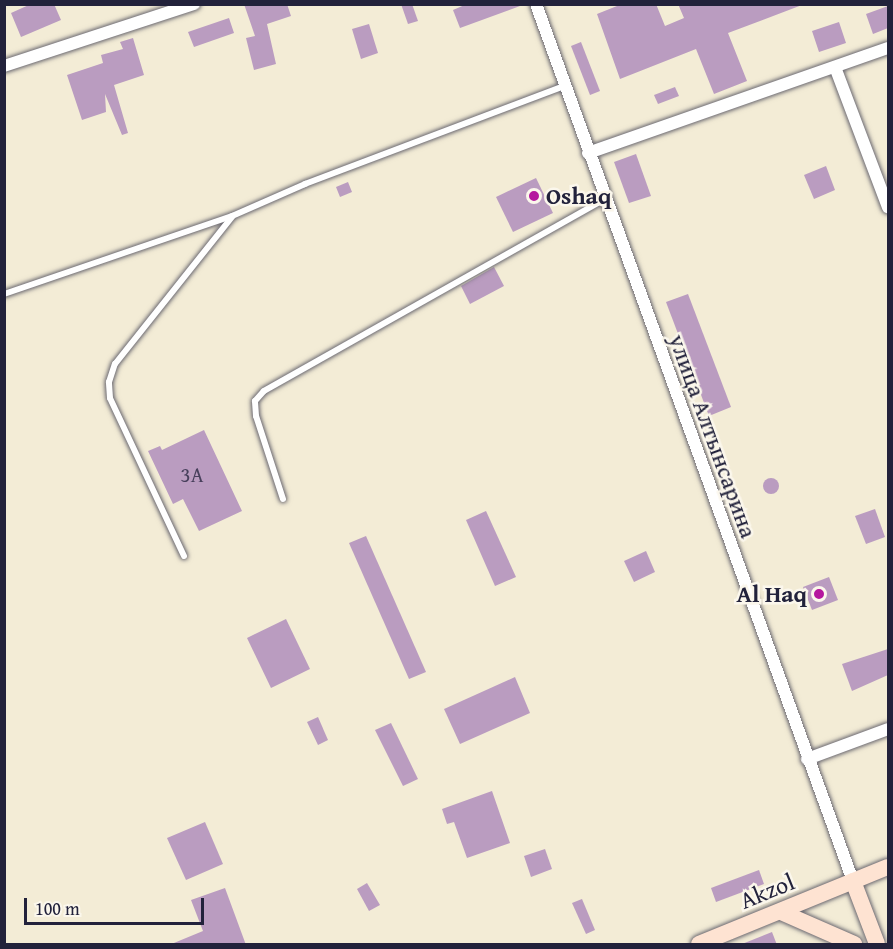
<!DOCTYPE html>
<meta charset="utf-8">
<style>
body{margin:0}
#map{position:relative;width:893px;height:949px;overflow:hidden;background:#f3ecd6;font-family:"Gentium Book Plus",serif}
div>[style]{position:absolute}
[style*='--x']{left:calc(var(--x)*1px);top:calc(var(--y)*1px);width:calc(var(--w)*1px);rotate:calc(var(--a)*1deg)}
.building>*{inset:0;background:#ba9cc0}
.round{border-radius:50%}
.roads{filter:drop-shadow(0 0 2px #6b6971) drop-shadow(0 0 2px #6b6971)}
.service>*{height:6px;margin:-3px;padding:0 3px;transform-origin:3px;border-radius:3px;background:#fff}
.minor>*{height:12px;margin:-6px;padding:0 6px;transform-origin:6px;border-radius:6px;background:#fff}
.secondary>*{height:16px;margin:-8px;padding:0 8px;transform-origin:8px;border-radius:8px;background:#fee3d2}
.dots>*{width:16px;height:16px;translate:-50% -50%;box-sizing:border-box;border:3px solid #fbf7ec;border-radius:50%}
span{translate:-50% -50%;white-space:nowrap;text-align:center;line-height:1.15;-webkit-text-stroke:5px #fbf7ec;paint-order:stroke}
.number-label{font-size:21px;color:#48405c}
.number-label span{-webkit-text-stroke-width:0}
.poi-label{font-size:24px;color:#22223b;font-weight:700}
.left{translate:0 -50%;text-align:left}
.right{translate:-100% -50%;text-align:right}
.street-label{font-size:24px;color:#22223b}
.frame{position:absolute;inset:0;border:6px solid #22223b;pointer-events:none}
.scale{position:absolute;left:24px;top:898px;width:180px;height:27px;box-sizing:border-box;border:3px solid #22223b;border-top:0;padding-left:8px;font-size:18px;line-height:21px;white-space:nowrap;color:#22223b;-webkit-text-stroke:4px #fbf7ec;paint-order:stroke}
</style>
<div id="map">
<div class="building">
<div style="clip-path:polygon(31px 4px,54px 4px,61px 20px,21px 37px,11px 13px)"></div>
<div style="clip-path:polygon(244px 4px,287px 4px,291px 16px,267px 24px,276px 64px,254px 70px,246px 38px,255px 36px)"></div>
<div style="clip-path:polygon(401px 4px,412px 4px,418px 21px,408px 24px)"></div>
<div style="clip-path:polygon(467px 4px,520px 4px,520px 6px,460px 28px,453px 10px)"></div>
<div style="clip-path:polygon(622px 4px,656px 4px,665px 26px,684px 18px,678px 4px,802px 5px,728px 33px,747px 81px,714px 94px,696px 49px,620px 79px,597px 14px)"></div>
<div style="clip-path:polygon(888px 6px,888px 28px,873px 34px,866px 14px)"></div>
<div style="clip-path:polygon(229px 18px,234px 33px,194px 47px,188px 32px)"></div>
<div style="clip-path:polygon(839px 22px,846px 43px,819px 52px,812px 31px)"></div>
<div style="clip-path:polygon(369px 24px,378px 53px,361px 59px,352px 29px)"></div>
<div style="clip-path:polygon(133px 38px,144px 75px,114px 85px,128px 133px,122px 135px,105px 94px,106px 112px,82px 120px,67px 75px,103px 63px,101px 55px,123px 49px,120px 42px)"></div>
<div style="clip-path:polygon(581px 42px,600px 91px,590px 95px,571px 46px)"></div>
<div style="clip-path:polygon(675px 87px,679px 96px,658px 104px,654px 95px)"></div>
<div style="clip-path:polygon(636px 154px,651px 196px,629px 203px,614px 162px)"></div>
<div style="clip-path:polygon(826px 166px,835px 190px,814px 199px,804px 175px)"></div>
<div style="clip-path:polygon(536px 178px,553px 213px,513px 232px,496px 197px)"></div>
<div style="clip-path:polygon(348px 182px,352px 192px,340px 197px,336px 187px)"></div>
<div style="clip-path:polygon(494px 267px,504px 286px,470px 304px,461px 286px)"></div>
<div style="clip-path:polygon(688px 294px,731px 407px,709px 416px,666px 302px)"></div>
<div style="clip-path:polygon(204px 430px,242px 511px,199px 531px,183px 499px,173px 504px,148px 451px,160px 446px,162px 450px)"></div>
<div class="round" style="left:763px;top:478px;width:16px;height:16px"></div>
<div style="clip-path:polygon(875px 509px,885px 537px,866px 544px,855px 516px)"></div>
<div style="clip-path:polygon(486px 511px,516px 577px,495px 586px,466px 520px)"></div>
<div style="clip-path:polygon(366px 536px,426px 672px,409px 679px,349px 543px)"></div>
<div style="clip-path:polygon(646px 551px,655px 572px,634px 582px,624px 561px)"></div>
<div style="clip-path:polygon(829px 577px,838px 600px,812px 610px,803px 587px)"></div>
<div style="clip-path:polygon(286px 619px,310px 669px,271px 688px,247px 638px)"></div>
<div style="clip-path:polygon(888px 649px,888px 675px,852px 691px,842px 664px)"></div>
<div style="clip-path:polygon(515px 677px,530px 713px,460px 744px,444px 709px)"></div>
<div style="clip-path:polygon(318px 717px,328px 740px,318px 745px,307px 722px)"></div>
<div style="clip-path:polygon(391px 723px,418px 779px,403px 786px,375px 730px)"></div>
<div style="clip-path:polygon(492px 791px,510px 843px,467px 858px,454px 822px,447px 824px,442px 809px)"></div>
<div style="clip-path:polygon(205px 822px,223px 864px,186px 880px,167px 838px)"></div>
<div style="clip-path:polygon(545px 849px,552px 869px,531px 877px,524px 856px)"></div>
<div style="clip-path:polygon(759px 870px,764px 884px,716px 902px,711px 888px)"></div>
<div style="clip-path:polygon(367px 883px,380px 905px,369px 911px,357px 889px)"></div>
<div style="clip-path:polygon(225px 888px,246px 945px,169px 945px,203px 931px,191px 900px)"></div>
<div style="clip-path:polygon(582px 899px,595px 930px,586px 934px,572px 903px)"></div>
<div style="clip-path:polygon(772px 932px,777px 945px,742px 945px,742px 944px)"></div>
</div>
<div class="roads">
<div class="service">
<div style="--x:4;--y:294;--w:241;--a:-18.9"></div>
<div style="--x:232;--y:216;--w:80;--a:-23.7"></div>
<div style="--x:305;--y:184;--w:278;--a:-20.7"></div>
<div style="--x:283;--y:499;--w:87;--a:-108"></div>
<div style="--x:256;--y:416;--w:15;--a:-94"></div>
<div style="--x:255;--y:401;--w:13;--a:-48"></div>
<div style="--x:264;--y:391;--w:391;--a:-29.4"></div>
<div style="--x:184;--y:556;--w:174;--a:-115.1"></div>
<div style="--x:110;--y:398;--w:16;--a:-94"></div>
<div style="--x:109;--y:382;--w:19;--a:-72"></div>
<div style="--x:115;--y:364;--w:188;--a:-51.5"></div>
</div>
<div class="minor">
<div style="--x:536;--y:4;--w:933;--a:70.13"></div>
<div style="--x:4;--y:66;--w:200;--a:-18.1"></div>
<div style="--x:835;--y:67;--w:150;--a:69.3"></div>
<div style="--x:588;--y:153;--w:318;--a:-19.3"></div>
<div style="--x:807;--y:759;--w:86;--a:-20.3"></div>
</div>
<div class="secondary">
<div style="--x:853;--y:881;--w:67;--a:69.1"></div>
<div style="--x:781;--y:912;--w:80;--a:23.7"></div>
<div style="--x:699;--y:944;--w:204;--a:-22.2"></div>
</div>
</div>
<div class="dots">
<div style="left:534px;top:196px;background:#b5179e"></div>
<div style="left:819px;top:594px;background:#b5179e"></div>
</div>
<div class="number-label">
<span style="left:192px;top:475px">3А</span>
</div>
<div class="poi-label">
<span class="left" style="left:546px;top:196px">Oshaq</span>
<span class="right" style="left:807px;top:594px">Al Haq</span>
</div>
<div class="street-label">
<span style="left:713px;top:436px;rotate:70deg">улица Алтынсарина</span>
<span style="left:767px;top:891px;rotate:-22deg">Akzol</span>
</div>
<div class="frame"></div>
<div class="scale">100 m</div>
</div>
